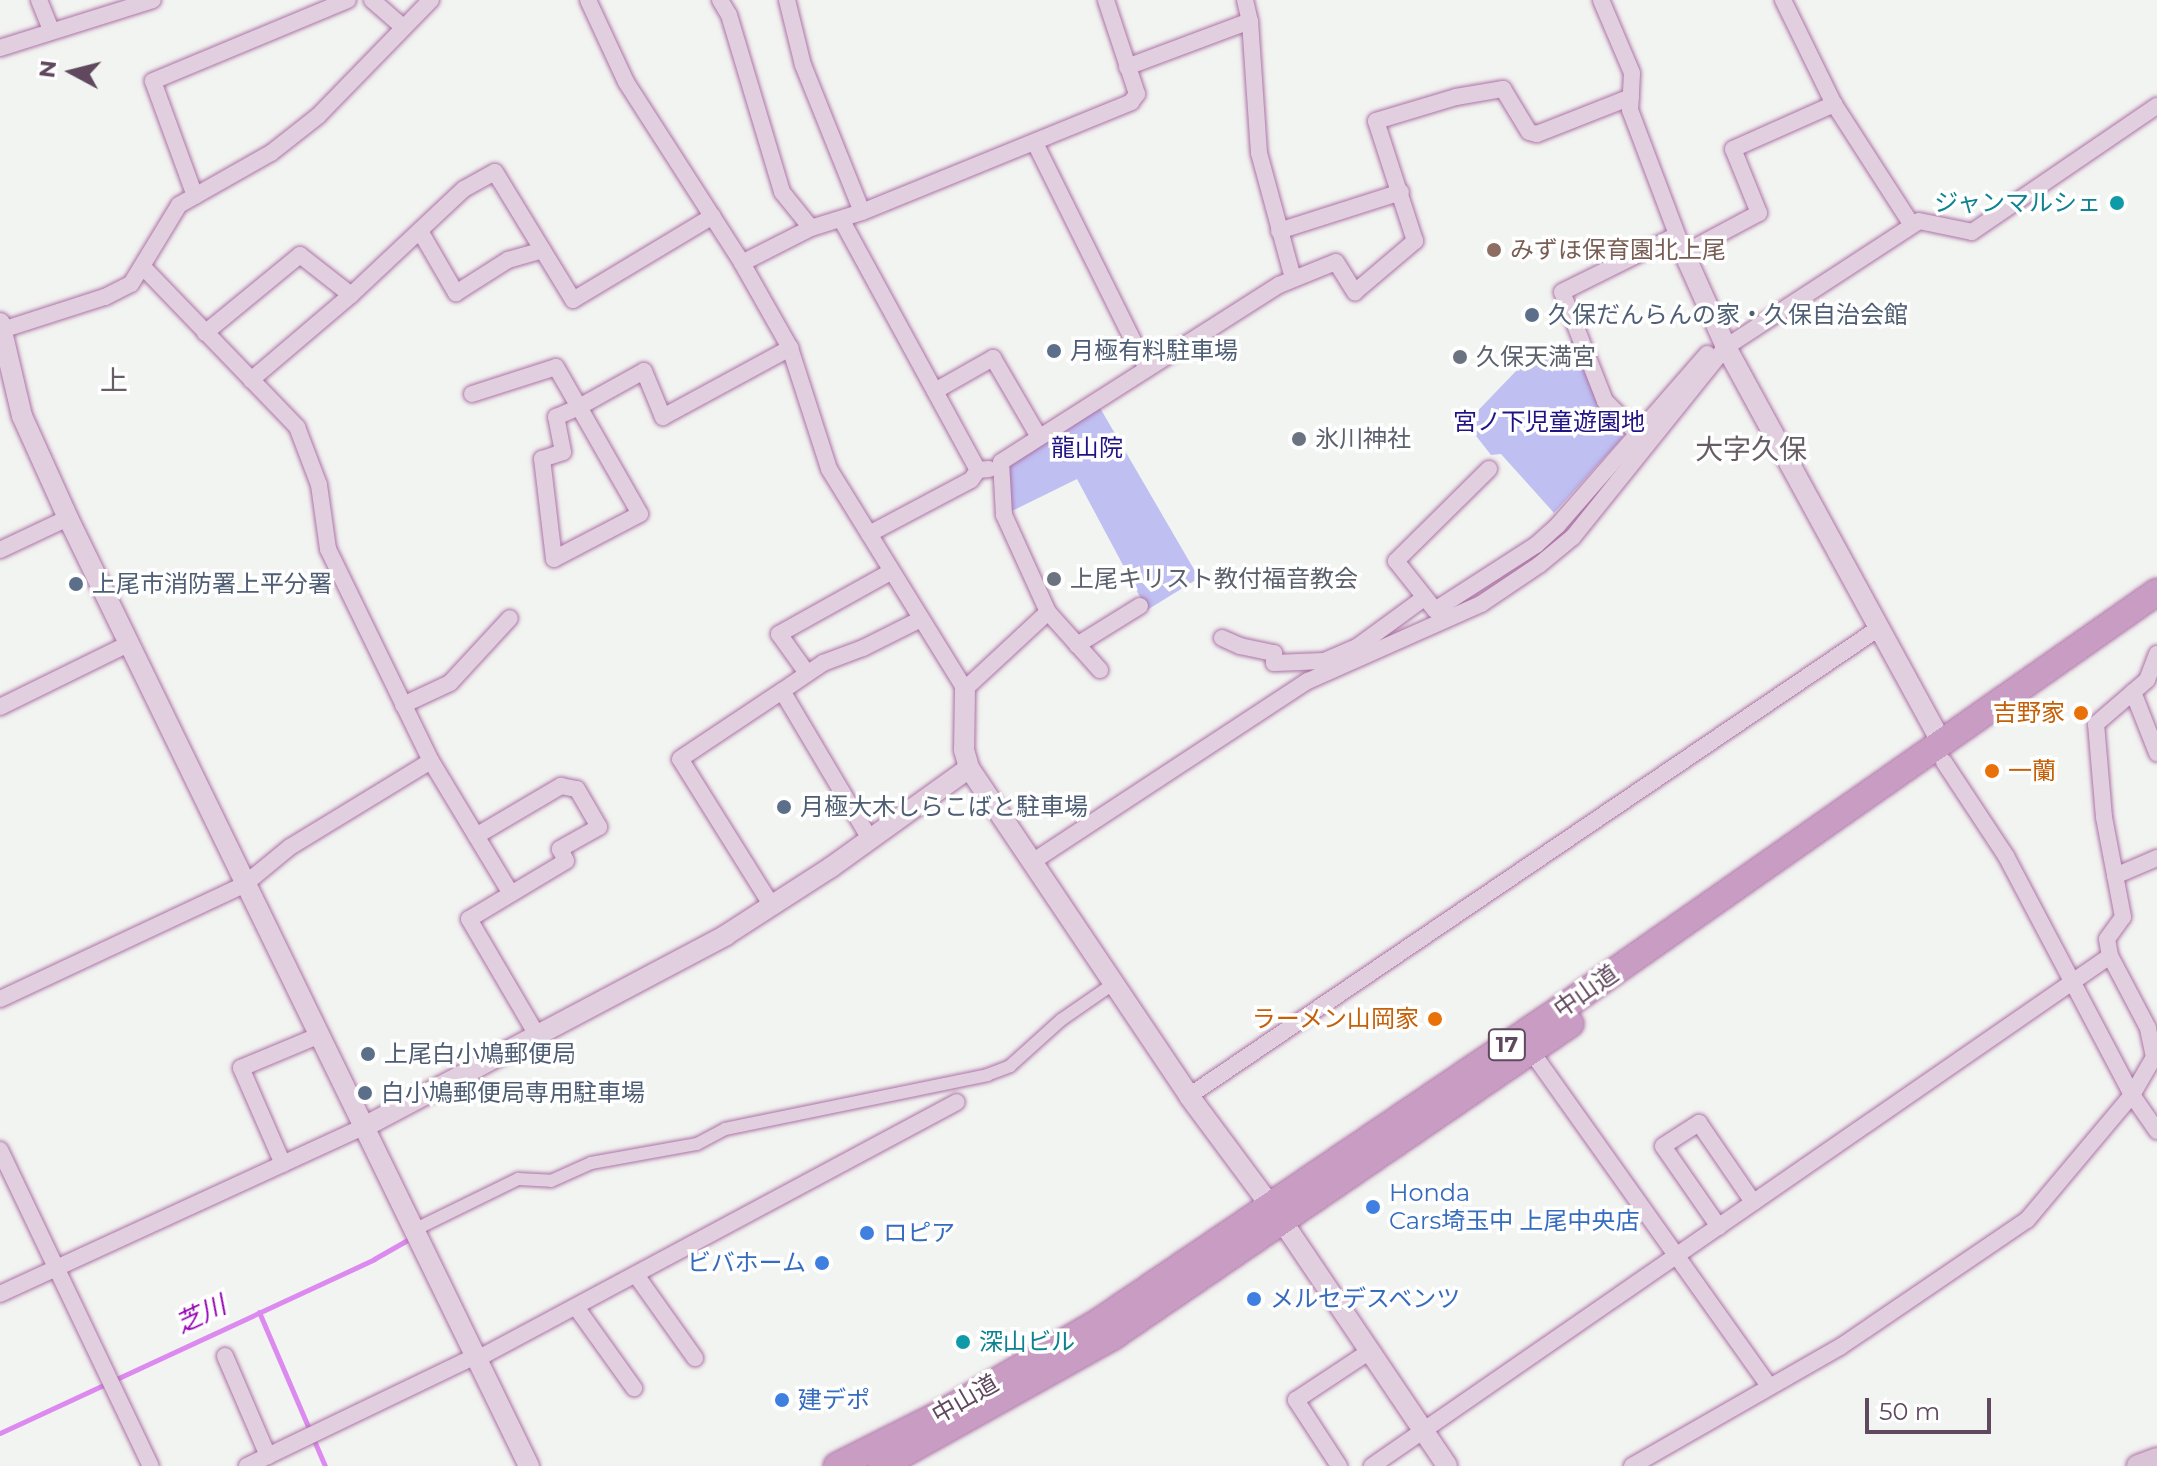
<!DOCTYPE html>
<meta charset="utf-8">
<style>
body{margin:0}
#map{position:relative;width:2157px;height:1466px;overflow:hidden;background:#f2f4f1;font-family:Montserrat,"Noto Sans JP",sans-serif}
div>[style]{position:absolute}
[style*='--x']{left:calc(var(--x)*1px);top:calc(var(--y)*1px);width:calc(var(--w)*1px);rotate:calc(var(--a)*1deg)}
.green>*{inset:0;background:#bfbff2}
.stream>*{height:5px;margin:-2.5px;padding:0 2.5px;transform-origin:2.5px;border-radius:2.5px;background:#dd8af0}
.roads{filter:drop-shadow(0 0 2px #ad72a6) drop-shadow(0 0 2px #ad72a6)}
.pedestrian>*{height:12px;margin:-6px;padding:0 6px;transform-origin:6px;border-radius:6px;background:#e1cfe0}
.minor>*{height:16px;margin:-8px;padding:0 8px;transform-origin:8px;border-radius:8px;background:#e1cfe0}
.tertiary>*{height:20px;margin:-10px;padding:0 10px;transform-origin:10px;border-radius:10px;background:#e1cfe0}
.secondary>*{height:22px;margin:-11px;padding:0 11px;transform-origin:11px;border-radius:11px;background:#dac3d7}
.trunk>*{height:26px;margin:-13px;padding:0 13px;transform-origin:13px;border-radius:13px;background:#c99cc4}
.dots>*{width:22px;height:22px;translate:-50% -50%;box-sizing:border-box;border:4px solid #fff;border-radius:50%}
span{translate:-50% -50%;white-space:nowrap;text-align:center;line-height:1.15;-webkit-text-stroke:7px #fff;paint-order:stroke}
.shield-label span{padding:2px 6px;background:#fff;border:2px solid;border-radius:6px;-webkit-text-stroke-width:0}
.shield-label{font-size:22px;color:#60485e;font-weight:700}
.culture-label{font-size:24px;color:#0d838f}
.right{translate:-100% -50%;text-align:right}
.left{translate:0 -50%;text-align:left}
.education-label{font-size:24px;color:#785e54}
.service-label{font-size:24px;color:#4e5e75}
.worship-label{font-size:24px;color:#5b616d}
.park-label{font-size:24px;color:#201386}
.food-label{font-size:24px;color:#c56008}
.street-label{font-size:24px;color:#60485e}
.shop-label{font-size:24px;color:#366cbe}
.water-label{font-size:26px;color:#9506b4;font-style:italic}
.quarter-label{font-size:28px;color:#665d65}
.north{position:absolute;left:32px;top:32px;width:80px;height:80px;-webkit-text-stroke:6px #fff;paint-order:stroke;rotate:277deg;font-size:22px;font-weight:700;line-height:32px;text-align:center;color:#60485e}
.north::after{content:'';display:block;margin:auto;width:28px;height:36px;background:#60485e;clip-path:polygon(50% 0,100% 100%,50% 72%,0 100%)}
.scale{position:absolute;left:1865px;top:1398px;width:126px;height:36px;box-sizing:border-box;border:4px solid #60485e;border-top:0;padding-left:10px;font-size:24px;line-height:28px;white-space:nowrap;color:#60485e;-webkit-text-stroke:6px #fff;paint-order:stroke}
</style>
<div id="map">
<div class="green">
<div style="clip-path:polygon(1574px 339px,1602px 408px,1623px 437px,1554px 513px,1501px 454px,1491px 455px,1466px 423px,1517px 370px)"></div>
<div style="clip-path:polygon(1096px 401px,1199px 578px,1147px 610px,1077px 479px,1004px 515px,1001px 462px)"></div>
</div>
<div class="stream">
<div style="--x:259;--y:1312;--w:168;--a:66.8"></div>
<div style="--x:0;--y:1433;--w:412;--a:-24.9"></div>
<div style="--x:374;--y:1259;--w:43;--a:-29.6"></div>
</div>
<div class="roads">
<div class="pedestrian">
<div style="--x:416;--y:1229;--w:114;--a:-26.1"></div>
<div style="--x:518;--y:1179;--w:33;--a:3"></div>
<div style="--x:551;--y:1181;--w:44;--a:-24.2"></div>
<div style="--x:591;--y:1163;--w:108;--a:-10.2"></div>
<div style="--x:697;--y:1144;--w:32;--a:-28"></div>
<div style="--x:725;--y:1129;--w:268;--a:-11.6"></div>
<div style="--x:987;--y:1075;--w:25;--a:-21"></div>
<div style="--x:1010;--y:1066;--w:69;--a:-42"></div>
<div style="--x:1061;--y:1020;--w:63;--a:-34.7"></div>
</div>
<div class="minor">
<div style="--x:39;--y:0;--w:32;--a:68"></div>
<div style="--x:372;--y:0;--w:41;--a:41.1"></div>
<div style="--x:588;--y:0;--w:90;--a:65.1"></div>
<div style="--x:626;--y:82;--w:215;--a:57.3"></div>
<div style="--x:742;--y:263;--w:98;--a:60.5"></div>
<div style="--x:790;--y:348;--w:127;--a:72.1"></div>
<div style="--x:829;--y:469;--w:259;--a:58.3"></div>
<div style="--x:965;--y:689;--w:113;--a:-42.9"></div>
<div style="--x:1048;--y:612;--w:107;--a:-114.4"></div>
<div style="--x:1004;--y:515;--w:53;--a:-93.2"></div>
<div style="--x:1001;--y:462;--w:330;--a:-32.5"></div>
<div style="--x:1279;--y:285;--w:61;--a:-22"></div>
<div style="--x:1336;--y:262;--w:36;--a:58"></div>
<div style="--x:1355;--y:292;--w:79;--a:-40.4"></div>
<div style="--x:1415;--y:241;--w:126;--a:-108"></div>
<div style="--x:1376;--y:121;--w:84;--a:-16.7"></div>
<div style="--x:1456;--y:97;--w:48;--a:-9.7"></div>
<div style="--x:1503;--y:89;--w:50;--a:58.8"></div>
<div style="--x:1529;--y:132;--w:8;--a:14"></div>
<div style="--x:1537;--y:134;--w:101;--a:-21.5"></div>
<div style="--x:720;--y:0;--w:17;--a:59"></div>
<div style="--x:729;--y:15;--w:185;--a:73.3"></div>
<div style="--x:782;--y:192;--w:46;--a:51.1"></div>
<div style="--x:787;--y:0;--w:67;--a:76.2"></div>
<div style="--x:803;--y:65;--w:158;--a:68.1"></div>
<div style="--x:1245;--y:0;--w:22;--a:77"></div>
<div style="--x:1250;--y:21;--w:132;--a:86.1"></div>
<div style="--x:1259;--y:153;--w:130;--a:74.8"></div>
<div style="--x:1601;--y:0;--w:79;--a:67"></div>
<div style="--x:1632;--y:73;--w:37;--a:93"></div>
<div style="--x:1630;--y:110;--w:153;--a:69.3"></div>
<div style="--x:1684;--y:253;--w:85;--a:-28.1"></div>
<div style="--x:1759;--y:213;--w:69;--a:-112.1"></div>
<div style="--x:1733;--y:149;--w:111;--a:-24"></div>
<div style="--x:1783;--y:0;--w:116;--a:63.9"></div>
<div style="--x:1834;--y:104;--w:144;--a:57.2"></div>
<div style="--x:0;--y:48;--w:160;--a:-17.4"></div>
<div style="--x:1127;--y:67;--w:131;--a:-20.5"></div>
<div style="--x:1035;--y:143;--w:252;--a:63.6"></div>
<div style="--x:195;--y:196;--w:122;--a:-110.1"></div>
<div style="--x:153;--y:81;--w:211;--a:-22.6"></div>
<div style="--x:841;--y:219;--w:286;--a:61.4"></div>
<div style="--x:420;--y:231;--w:72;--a:59.9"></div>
<div style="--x:456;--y:293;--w:62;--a:-32.4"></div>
<div style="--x:508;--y:260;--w:36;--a:-16"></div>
<div style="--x:1279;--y:231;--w:128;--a:-17.7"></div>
<div style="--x:742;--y:263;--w:77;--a:-26.9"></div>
<div style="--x:811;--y:228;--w:53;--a:-17.4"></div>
<div style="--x:862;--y:212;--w:291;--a:-22.2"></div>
<div style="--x:1131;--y:102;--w:10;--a:-53"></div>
<div style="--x:1137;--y:94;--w:99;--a:-108.3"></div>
<div style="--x:144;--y:268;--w:221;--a:46.1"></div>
<div style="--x:297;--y:427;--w:62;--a:69.2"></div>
<div style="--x:319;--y:485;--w:65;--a:82"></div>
<div style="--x:328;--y:549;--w:236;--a:64.1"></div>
<div style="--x:431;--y:761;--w:153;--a:58.9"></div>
<div style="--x:2;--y:330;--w:108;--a:-17.8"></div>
<div style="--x:105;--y:297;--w:29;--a:-27"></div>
<div style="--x:131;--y:284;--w:92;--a:-58.7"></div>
<div style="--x:179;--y:205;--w:106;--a:-29.5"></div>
<div style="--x:271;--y:153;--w:60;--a:-38.2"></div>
<div style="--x:318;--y:116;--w:162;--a:-45.8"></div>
<div style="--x:205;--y:333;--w:123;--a:-39.4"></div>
<div style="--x:300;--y:255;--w:65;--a:38.1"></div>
<div style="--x:251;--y:380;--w:131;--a:-40.4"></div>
<div style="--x:351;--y:295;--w:155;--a:-43.2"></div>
<div style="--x:464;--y:189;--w:35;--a:-29"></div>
<div style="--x:495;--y:172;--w:150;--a:58.6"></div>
<div style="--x:573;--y:300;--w:163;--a:-31"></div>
<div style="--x:935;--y:391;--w:67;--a:-29.6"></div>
<div style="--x:993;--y:358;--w:91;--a:59.8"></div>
<div style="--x:472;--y:394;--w:88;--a:-17.8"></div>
<div style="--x:556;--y:367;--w:46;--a:60.1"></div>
<div style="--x:579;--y:407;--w:123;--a:60.3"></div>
<div style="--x:640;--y:514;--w:97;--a:152.4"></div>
<div style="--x:554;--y:559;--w:101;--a:-96.8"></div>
<div style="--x:542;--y:459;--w:22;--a:-18"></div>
<div style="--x:563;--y:452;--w:36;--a:-101"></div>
<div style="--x:556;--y:417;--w:25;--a:-23"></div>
<div style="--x:579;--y:407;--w:74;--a:-29"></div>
<div style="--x:644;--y:371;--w:50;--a:67.6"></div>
<div style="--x:663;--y:417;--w:145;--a:-28.5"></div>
<div style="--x:1638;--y:434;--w:47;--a:-135"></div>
<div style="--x:1605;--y:401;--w:117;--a:-111.5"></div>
<div style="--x:1562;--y:292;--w:128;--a:-26.4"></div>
<div style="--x:1489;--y:469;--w:131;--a:135.3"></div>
<div style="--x:1396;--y:561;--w:63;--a:51.5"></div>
<div style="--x:1435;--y:610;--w:120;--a:-32.8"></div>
<div style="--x:1536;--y:545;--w:30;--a:-42"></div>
<div style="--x:1558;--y:525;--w:227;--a:-48.9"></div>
<div style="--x:869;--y:534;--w:115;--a:-27.9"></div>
<div style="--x:971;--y:480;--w:12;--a:-55"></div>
<div style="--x:978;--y:470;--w:11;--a:-5"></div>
<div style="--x:0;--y:550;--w:75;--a:-25.2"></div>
<div style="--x:1048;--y:612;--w:78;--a:48.1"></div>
<div style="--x:1222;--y:638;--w:20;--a:24"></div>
<div style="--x:1240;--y:646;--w:35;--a:12"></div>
<div style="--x:1274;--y:653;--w:10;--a:90"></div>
<div style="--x:1274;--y:663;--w:50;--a:-2.3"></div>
<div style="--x:1324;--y:661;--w:36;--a:-23"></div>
<div style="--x:1357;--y:647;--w:83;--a:-36.2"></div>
<div style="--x:1077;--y:645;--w:74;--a:-31.8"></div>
<div style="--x:807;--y:673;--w:48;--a:-125.7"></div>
<div style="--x:779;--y:634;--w:129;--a:-29.1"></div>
<div style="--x:2133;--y:692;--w:66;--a:68.5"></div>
<div style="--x:403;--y:705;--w:52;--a:-25.1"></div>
<div style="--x:450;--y:683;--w:88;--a:-47.3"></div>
<div style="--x:0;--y:707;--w:143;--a:-26.2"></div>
<div style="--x:1944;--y:762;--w:113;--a:56.6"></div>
<div style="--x:2006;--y:856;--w:270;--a:62.2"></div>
<div style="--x:2132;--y:1095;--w:44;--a:55.2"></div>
<div style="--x:476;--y:836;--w:99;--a:-30.5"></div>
<div style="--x:561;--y:786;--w:16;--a:11"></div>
<div style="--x:577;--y:789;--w:44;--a:59.9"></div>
<div style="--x:599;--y:827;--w:45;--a:150.6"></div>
<div style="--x:560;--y:849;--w:13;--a:63"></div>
<div style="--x:566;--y:861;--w:113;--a:149.1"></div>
<div style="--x:469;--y:919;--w:134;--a:59.6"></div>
<div style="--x:870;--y:839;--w:172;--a:-120.7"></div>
<div style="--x:782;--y:691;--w:50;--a:-34.3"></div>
<div style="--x:823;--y:663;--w:43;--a:-20.6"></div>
<div style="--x:863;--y:648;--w:65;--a:-26.6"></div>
<div style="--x:1032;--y:862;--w:330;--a:-33.3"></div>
<div style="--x:1308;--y:681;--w:189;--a:-24"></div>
<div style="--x:1481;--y:604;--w:70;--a:-33.9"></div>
<div style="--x:1539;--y:565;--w:44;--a:-39.5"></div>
<div style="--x:1573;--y:537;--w:244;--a:-51.2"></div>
<div style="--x:1726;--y:347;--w:230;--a:-33.1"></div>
<div style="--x:1919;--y:221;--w:54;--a:11.7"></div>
<div style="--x:1972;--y:232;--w:224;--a:-34.3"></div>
<div style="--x:2115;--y:876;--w:46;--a:-23.2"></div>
<div style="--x:772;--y:906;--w:173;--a:-122"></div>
<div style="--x:680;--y:759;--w:123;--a:-33.7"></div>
<div style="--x:0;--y:999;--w:271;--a:-25.1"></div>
<div style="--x:245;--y:884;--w:58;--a:-39.4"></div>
<div style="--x:290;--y:847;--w:165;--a:-31.4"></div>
<div style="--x:1531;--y:1051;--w:412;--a:54.6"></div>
<div style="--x:1189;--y:1096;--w:834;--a:-34.15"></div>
<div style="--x:0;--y:1150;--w:350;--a:64.5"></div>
<div style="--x:283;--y:1164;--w:105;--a:-113.6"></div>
<div style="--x:241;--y:1068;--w:86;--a:-22.7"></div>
<div style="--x:1719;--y:1227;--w:98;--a:-124.7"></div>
<div style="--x:1663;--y:1146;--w:43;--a:-32.6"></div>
<div style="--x:1699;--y:1123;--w:96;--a:55.6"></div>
<div style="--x:636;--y:1275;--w:102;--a:54.6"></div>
<div style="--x:0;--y:1294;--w:403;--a:-24.7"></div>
<div style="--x:576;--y:1307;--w:100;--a:54.4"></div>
<div style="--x:225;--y:1356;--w:109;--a:66.7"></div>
<div style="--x:477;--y:1359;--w:544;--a:-28.17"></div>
<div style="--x:247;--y:1466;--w:254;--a:-25.7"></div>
<div style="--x:1339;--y:1466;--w:79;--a:-123.1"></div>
<div style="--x:1296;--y:1400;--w:89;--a:-33.5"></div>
<div style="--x:1372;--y:1466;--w:897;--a:-34.65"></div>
<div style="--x:2110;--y:956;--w:17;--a:-100"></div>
<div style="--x:2107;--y:939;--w:27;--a:-54"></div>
<div style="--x:2123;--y:917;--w:102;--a:-100.8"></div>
<div style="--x:2104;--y:817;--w:93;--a:-94.9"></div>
<div style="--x:2096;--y:724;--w:67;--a:-40.8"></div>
<div style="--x:2147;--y:680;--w:28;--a:-69"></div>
<div style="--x:1632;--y:1466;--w:240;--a:-29.8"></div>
<div style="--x:1840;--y:1347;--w:226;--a:-34.2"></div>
<div style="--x:2027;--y:1220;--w:163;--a:-50"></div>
<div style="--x:2132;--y:1095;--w:44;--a:-59.9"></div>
<div style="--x:2154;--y:1057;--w:30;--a:-102"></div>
<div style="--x:2148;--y:1028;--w:81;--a:-117.8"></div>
</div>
<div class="tertiary">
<div style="--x:1684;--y:253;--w:103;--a:65.9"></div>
<div style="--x:1726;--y:347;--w:450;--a:61.4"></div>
<div style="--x:0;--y:323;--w:96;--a:76.7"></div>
<div style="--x:22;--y:416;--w:112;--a:65.7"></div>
<div style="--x:68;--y:518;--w:1054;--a:64.07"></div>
<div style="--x:965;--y:689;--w:61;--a:90.9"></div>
<div style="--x:964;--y:750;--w:19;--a:74"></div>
<div style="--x:969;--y:768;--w:395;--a:56.1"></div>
<div style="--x:1189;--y:1096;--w:156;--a:53.4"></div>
<div style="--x:1282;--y:1221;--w:295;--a:56"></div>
<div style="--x:366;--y:1126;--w:408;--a:-27.9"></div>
<div style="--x:726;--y:935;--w:124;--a:-32.8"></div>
<div style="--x:830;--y:868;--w:171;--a:-35.7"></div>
</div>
<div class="secondary">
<div style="--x:2138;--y:1466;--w:20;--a:-20"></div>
</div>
<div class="trunk">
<div style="--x:837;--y:1466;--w:116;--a:-26.6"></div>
<div style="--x:941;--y:1414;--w:184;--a:-30.3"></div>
<div style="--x:1100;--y:1321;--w:569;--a:-34.11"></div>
<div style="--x:1571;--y:1002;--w:715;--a:-34.98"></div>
<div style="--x:881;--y:1466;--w:265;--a:-29.2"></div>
<div style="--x:1112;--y:1337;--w:555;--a:-34.35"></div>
</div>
</div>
<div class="dots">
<div style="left:2117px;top:203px;background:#0f9aa8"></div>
<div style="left:1494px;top:250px;background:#8d6e63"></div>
<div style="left:1532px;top:315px;background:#5c6f8a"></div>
<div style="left:1054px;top:351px;background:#5c6f8a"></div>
<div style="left:1460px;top:357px;background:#6b7280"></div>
<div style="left:1299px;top:439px;background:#6b7280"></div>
<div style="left:1054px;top:579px;background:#6b7280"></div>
<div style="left:76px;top:584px;background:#5c6f8a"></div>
<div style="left:2081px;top:713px;background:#e8710a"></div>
<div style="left:1992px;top:771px;background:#e8710a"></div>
<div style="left:784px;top:807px;background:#5c6f8a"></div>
<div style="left:1435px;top:1019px;background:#e8710a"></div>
<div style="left:368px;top:1054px;background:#5c6f8a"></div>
<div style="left:365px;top:1093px;background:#5c6f8a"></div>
<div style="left:1373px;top:1207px;background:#3f7fe0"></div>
<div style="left:867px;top:1233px;background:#3f7fe0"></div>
<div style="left:822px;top:1263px;background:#3f7fe0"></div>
<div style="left:1254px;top:1299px;background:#3f7fe0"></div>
<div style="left:963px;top:1342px;background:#0f9aa8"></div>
<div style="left:782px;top:1400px;background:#3f7fe0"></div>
</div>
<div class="shield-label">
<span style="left:1507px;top:1045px">17</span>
</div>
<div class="culture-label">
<span class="right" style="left:2101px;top:203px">ジャンマルシェ</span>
<span class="left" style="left:979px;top:1342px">深山ビル</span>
</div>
<div class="education-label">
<span class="left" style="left:1510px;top:250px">みずほ保育園北上尾</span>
</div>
<div class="service-label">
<span class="left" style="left:1548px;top:315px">久保だんらんの家・久保自治会館</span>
<span class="left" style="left:1070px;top:351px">月極有料駐車場</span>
<span class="left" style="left:92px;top:584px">上尾市消防署上平分署</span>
<span class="left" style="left:800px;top:807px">月極大木しらこばと駐車場</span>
<span class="left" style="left:384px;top:1054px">上尾白小鳩郵便局</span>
<span class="left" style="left:381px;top:1093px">白小鳩郵便局専用駐車場</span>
</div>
<div class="worship-label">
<span class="left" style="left:1476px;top:357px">久保天満宮</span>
<span class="left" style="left:1315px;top:439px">氷川神社</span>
<span class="left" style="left:1070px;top:579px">上尾キリスト教付福音教会</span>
</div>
<div class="park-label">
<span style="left:1549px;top:422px">宮ノ下児童遊園地</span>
<span style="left:1087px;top:448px">龍山院</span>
</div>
<div class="food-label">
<span class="right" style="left:2065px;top:713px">吉野家</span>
<span class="left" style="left:2008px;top:771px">一蘭</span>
<span class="right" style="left:1419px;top:1019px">ラーメン山岡家</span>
</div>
<div class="street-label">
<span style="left:1586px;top:991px;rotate:-35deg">中山道</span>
<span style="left:965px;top:1399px;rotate:-30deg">中山道</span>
</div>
<div class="shop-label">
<span class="left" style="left:1389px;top:1207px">Honda<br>Cars埼玉中 上尾中央店</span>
<span class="left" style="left:883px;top:1233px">ロピア</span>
<span class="right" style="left:806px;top:1263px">ビバホーム</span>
<span class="left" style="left:1270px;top:1299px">メルセデスベンツ</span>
<span class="left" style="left:798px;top:1400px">建デポ</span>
</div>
<div class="water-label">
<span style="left:201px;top:1315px;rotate:-25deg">芝川</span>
</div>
<div class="quarter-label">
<span style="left:114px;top:380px">上</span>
<span style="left:1751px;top:449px">大字久保</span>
</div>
<div class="north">N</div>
<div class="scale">50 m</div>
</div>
